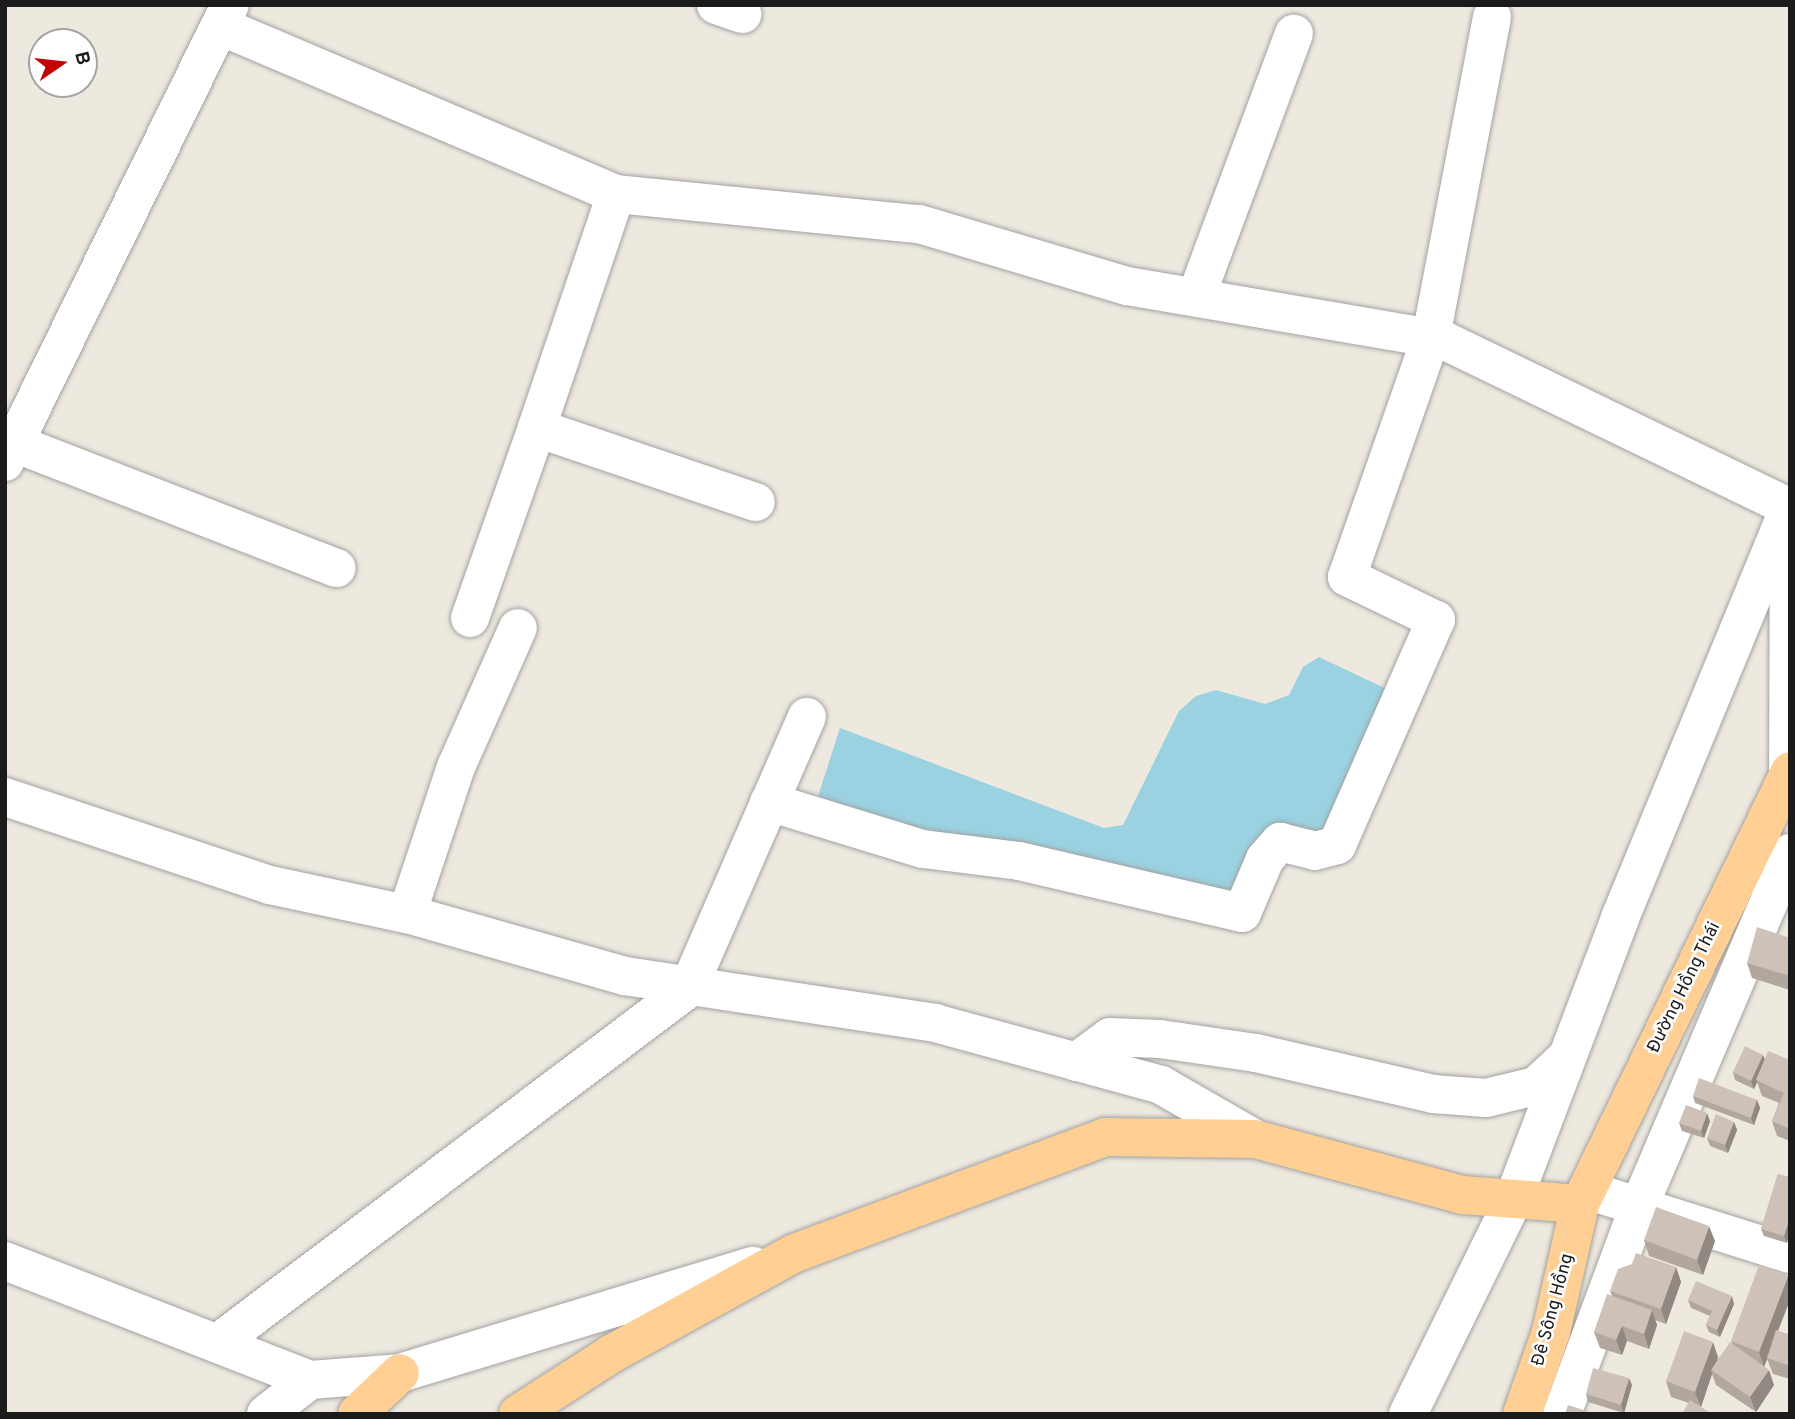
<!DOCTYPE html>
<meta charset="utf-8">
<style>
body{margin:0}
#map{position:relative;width:1795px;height:1419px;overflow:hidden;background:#eee9df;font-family:Overpass,sans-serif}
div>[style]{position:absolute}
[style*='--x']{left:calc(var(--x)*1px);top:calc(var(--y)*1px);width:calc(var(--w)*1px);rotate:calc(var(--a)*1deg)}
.water>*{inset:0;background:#9ad2e1}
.roads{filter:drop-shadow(0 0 2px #a2a2a2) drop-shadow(0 0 2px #a2a2a2)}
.minor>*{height:38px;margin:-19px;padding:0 19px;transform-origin:19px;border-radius:19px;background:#fff}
.major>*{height:38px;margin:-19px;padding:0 19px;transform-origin:19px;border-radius:19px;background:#ffcf93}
.wall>*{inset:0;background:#b1a79e}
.shaded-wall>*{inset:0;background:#908881}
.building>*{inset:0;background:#cec2b8}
span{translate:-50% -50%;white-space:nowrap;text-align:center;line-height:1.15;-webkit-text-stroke:5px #fff;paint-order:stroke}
.street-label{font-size:18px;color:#1b1b1b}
.frame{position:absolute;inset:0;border:7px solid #1b1b1b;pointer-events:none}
.north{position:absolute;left:28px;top:28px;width:70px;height:70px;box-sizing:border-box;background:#fff;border:2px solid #a4a4a4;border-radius:50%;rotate:76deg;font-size:19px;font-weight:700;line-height:28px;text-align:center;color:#1b1b1b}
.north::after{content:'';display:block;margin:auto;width:24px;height:32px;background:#c60003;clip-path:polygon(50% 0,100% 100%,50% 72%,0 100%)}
</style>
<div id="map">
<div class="water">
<div style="clip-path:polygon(1319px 657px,1393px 692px,1322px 838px,1269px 826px,1237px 903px,913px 836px,818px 796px,840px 728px,1104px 828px,1123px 825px,1179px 711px,1196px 696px,1216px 690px,1265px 704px,1289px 695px,1303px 667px)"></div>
</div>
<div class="roads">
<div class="minor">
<div style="--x:716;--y:5;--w:28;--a:19"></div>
<div style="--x:220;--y:26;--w:430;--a:23"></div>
<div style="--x:616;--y:194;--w:304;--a:5.7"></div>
<div style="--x:919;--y:224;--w:217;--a:16.6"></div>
<div style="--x:1127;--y:286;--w:321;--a:9.7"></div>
<div style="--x:1443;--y:340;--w:384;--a:25.8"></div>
<div style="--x:1789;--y:507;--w:269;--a:90.2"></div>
<div style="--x:616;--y:194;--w:247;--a:108.7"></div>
<div style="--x:537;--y:428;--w:231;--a:18.7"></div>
<div style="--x:1196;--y:297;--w:281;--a:-69.6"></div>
<div style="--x:14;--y:443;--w:346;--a:21.2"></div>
<div style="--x:5;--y:462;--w:509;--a:-63.79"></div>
<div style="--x:470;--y:618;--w:201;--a:-70.6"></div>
<div style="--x:5;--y:797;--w:279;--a:18.4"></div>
<div style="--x:270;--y:885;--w:140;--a:12"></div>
<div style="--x:407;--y:914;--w:227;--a:15.9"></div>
<div style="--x:625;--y:976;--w:314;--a:8.6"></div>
<div style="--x:935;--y:1023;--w:234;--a:15.3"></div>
<div style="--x:1161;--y:1085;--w:108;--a:29.9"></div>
<div style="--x:769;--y:802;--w:161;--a:17"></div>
<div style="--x:923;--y:849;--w:97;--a:7.1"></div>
<div style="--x:1019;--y:861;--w:229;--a:13.1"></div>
<div style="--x:1242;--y:913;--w:59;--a:-66.9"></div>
<div style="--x:1265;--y:859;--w:23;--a:-49"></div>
<div style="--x:1280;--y:842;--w:36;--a:14"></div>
<div style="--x:1315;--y:851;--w:23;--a:-15"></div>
<div style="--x:1337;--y:845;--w:246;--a:-66.3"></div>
<div style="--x:1436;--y:620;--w:99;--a:-154.2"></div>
<div style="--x:1347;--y:577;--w:254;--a:-70.7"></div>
<div style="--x:1431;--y:337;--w:326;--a:-79.2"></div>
<div style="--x:407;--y:914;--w:155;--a:-71.6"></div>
<div style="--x:456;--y:767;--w:152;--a:-66"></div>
<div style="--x:1076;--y:1062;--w:42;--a:-36.3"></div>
<div style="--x:1110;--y:1037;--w:50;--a:2.3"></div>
<div style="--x:1160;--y:1039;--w:97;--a:8.3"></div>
<div style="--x:1256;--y:1053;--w:182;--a:13"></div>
<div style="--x:1433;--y:1094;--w:53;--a:4.3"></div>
<div style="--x:1486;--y:1098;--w:51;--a:-13.5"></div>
<div style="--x:1536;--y:1086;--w:40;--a:-43"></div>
<div style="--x:1587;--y:1190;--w:213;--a:17.5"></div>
<div style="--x:5;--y:1261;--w:327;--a:21.3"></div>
<div style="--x:219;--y:1342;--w:587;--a:-36.97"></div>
<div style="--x:688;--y:989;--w:297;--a:-66.4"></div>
<div style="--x:266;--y:1414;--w:56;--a:-37.7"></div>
<div style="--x:310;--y:1380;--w:90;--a:-4.4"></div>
<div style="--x:400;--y:1373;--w:369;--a:-16.9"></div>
<div style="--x:1408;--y:1414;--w:235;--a:-63.8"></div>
<div style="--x:1512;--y:1203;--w:305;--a:-69.2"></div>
<div style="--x:1620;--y:918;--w:426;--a:-67.6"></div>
<div style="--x:1562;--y:1414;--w:219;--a:-69.7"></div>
<div style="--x:1638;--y:1209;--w:387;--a:-66.9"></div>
</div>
<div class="major">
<div style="--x:357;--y:1414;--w:59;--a:-43.6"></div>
<div style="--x:518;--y:1414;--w:111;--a:-32.8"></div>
<div style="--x:611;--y:1354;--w:210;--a:-28.8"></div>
<div style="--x:795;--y:1253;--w:331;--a:-20.5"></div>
<div style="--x:1105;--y:1137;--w:150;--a:0.8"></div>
<div style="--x:1255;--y:1139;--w:215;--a:15.1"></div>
<div style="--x:1463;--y:1195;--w:117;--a:4.4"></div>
<div style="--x:1522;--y:1414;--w:87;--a:-70.5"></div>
<div style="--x:1551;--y:1332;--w:131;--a:-77.2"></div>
<div style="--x:1580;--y:1204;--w:481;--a:-64.1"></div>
</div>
</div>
<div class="wall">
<div style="clip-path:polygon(1790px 938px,1790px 990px,1752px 978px,1747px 963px)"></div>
<div style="clip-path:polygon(1763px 1055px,1765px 1060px,1790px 1060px,1790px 1141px,1777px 1136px,1772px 1121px,1779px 1103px,1762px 1096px,1757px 1082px,1754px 1089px,1735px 1080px,1733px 1072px)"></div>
<div style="clip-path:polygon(1693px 1096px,1757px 1100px,1760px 1108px,1754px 1125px,1695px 1103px)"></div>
<div style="clip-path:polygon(1710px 1121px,1704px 1138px,1682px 1131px,1679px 1123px)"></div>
<div style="clip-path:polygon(1734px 1122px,1737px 1130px,1728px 1153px,1710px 1146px,1707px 1138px)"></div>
<div style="clip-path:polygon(1778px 1174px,1787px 1243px,1764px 1236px,1761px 1229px)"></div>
<div style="clip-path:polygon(1644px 1240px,1715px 1241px,1703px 1275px,1649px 1256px)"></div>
<div style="clip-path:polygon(1676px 1267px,1681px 1282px,1666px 1324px,1655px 1320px,1657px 1325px,1649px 1349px,1627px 1341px,1622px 1355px,1600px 1348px,1594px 1332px,1612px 1296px,1610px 1291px)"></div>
<div style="clip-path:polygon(1688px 1300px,1734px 1304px,1720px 1337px,1709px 1332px,1706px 1325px,1710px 1316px,1691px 1308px)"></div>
<div style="clip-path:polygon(1778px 1331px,1790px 1335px,1790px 1379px,1773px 1374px,1767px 1359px,1764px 1367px,1774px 1385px,1756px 1412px,1716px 1385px,1712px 1374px,1701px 1407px,1671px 1397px,1666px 1381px,1718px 1357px,1717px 1360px,1732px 1343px,1731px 1341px)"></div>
<div style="clip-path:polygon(1632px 1385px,1624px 1413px,1588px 1402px,1586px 1394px)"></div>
</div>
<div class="shaded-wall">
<div style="clip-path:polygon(1763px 1055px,1766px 1063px,1754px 1089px,1751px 1081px)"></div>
<div style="clip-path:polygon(1757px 1100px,1760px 1108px,1754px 1125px,1751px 1118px)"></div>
<div style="clip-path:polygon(1707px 1113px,1710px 1121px,1704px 1138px,1701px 1131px)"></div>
<div style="clip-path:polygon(1734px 1122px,1737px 1130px,1728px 1153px,1725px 1145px)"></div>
<div style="clip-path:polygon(1790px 1216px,1790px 1233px,1787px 1243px,1784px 1236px)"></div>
<div style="clip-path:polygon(1709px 1226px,1715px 1241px,1703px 1275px,1697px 1260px)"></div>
<div style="clip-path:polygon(1676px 1267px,1681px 1282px,1666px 1324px,1661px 1309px)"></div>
<div style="clip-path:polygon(1788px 1276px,1790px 1282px,1790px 1300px,1764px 1367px,1759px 1352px)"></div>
<div style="clip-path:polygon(1732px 1296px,1734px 1304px,1720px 1337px,1717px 1330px)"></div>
<div style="clip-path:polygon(1652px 1310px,1657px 1325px,1649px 1349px,1644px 1334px)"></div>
<div style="clip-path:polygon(1622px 1326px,1627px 1341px,1622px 1355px,1616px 1340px)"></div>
<div style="clip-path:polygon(1713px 1342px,1718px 1357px,1713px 1372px,1711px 1370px,1712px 1374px,1701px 1407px,1695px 1392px)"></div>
<div style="clip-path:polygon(1769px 1370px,1774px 1385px,1756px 1412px,1750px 1397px)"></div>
<div style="clip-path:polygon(1629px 1378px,1632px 1385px,1624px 1413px,1621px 1405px)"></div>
</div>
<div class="building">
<div style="clip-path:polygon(1757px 927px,1790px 938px,1790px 976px,1747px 963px)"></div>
<div style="clip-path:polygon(1745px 1046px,1763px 1055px,1751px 1081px,1733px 1072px)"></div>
<div style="clip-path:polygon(1768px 1051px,1790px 1060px,1790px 1129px,1772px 1121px,1784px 1093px,1756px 1080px)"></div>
<div style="clip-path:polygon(1699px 1078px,1757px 1100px,1751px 1118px,1693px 1096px)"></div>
<div style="clip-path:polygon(1686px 1105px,1707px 1113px,1701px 1131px,1679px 1123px)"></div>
<div style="clip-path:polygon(1716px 1114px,1734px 1122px,1725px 1145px,1707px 1138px)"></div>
<div style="clip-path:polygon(1778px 1174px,1790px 1177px,1790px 1216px,1784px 1236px,1761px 1229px)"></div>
<div style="clip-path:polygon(1656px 1207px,1709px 1226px,1697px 1260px,1644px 1240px)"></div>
<div style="clip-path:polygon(1636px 1253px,1676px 1267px,1661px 1309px,1610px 1291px,1618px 1269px,1632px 1264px)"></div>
<div style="clip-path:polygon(1759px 1265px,1788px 1276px,1759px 1352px,1731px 1341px)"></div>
<div style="clip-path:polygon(1696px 1281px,1732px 1296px,1717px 1330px,1706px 1325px,1712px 1311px,1688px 1300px)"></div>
<div style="clip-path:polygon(1607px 1294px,1652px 1310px,1644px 1334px,1622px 1326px,1616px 1340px,1594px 1332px)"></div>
<div style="clip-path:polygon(1776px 1330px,1790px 1335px,1790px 1366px,1767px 1358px)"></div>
<div style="clip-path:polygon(1684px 1331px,1713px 1342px,1695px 1392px,1666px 1381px)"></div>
<div style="clip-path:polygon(1730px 1342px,1769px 1370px,1750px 1397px,1711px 1370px)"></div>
<div style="clip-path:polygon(1593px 1368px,1629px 1378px,1621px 1405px,1586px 1394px)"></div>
<div style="clip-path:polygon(1690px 1400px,1712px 1414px,1682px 1414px)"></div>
<div style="clip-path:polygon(1568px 1405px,1596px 1414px,1565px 1414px)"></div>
</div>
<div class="street-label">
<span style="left:1685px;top:988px;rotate:-64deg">Đường Hồng Thái</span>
<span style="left:1554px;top:1310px;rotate:-75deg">Đê Sông Hồng</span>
</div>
<div class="frame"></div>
<div class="north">B</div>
</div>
